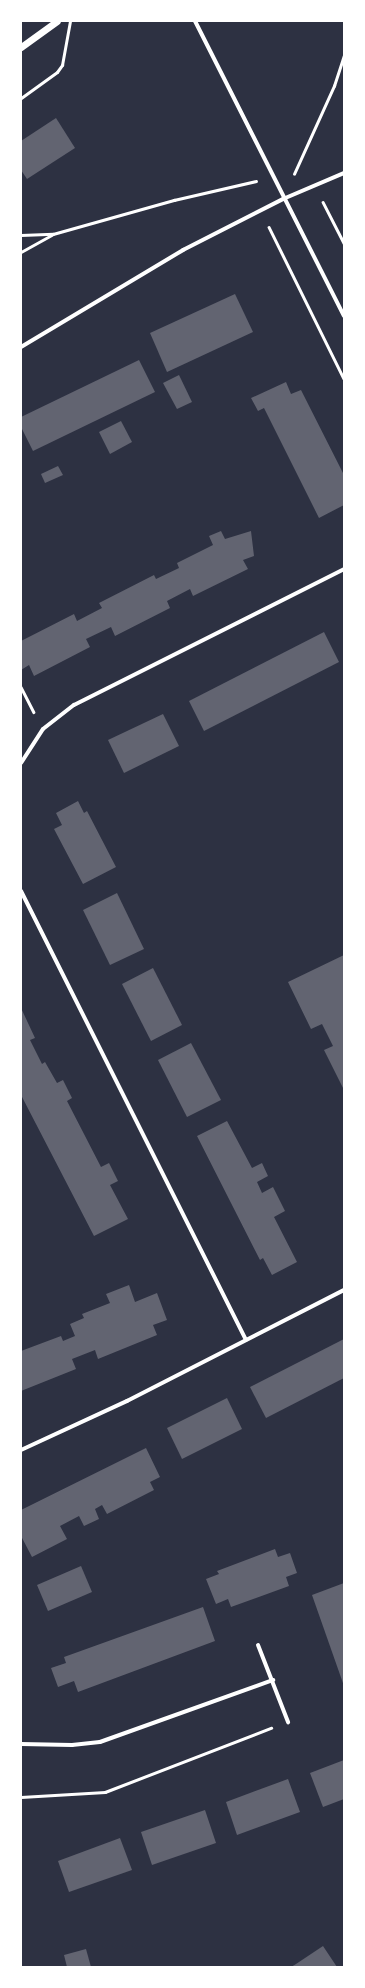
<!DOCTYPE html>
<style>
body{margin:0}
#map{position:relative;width:365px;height:1988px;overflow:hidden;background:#2d3142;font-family:"IBM Plex Serif",serif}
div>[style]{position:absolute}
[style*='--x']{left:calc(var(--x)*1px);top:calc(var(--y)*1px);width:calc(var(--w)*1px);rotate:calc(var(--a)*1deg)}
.building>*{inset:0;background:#626471}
.path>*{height:2.5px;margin:-1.25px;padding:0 1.25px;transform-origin:1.25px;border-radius:1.25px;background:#fff}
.service>*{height:3px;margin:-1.5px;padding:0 1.5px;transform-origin:1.5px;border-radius:1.5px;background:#fff}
.minor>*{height:4px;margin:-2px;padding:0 2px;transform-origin:2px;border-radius:2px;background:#fff}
.tertiary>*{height:7px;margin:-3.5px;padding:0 3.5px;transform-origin:3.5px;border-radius:3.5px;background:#fff}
span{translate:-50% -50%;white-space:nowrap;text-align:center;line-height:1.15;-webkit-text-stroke:4px #fff;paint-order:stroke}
.frame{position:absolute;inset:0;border:22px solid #fff;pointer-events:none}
</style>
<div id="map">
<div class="building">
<div style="clip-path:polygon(56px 118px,75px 148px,27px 179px,21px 170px,21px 141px)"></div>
<div style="clip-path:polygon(235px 294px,253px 332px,167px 372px,150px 333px)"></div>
<div style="clip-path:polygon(139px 360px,155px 392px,33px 451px,21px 427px,21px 417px)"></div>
<div style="clip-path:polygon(179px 375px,192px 402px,177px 409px,163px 383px)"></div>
<div style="clip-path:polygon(286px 382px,291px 394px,301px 390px,344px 475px,344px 505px,319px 518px,264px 408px,258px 411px,251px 398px)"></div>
<div style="clip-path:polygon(121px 421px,132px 442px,110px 454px,99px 432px)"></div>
<div style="clip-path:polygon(58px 466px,63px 475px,45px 483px,41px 474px)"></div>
<div style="clip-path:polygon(221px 531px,225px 539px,251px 531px,254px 556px,243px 560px,248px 569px,193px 596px,190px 589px,167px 601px,170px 608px,115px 636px,111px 627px,86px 639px,90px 647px,34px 676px,29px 665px,21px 670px,21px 641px,74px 614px,77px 621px,102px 608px,99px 603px,154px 575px,156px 579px,179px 568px,177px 563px,213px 545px,209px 536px)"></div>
<div style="clip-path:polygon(324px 632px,339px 662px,204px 731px,189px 701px)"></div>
<div style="clip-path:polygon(163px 714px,179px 746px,124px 773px,108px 740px)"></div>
<div style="clip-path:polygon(78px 801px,84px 813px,87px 811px,116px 867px,83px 884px,54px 829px,62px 825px,56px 813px)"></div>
<div style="clip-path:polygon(117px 893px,144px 949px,110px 965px,83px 910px)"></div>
<div style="clip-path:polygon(344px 955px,344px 1090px,324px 1050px,333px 1046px,322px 1024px,311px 1029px,288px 982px)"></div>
<div style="clip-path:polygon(153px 968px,182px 1025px,151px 1041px,122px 984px)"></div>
<div style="clip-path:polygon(21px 1008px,35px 1038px,30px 1040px,42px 1064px,45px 1062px,57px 1083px,63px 1080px,72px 1098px,67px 1101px,101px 1167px,109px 1163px,118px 1181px,110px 1185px,128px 1219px,94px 1236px,21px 1095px)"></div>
<div style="clip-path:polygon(191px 1043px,221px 1100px,187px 1117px,158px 1060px)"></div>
<div style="clip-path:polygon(227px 1121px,252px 1168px,262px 1163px,268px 1176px,257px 1182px,262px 1193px,273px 1187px,285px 1211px,274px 1217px,297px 1262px,272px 1275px,263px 1258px,260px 1260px,197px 1136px)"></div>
<div style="clip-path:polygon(129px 1285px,135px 1302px,157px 1293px,167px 1320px,153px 1325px,157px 1335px,98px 1359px,95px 1350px,72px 1359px,76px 1369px,21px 1391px,21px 1351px,61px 1336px,63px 1341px,75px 1336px,70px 1324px,84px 1318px,82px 1314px,110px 1303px,106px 1294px)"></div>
<div style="clip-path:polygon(344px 1339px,344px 1378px,266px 1418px,250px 1387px)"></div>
<div style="clip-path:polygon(227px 1398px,242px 1429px,182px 1459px,167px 1428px)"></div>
<div style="clip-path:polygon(146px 1448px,160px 1477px,150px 1482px,154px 1490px,107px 1514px,102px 1505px,95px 1509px,99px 1519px,84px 1526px,79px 1516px,60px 1526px,67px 1539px,32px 1557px,21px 1536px,21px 1510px)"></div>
<div style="clip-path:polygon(275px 1549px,278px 1557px,290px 1553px,297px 1573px,286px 1577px,289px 1586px,231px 1607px,228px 1599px,216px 1604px,206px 1579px,219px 1574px,217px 1571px)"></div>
<div style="clip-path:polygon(81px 1566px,92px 1592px,48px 1611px,37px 1585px)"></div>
<div style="clip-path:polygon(344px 1583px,344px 1686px,312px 1595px)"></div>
<div style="clip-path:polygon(203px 1607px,215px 1641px,78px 1692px,74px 1681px,58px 1687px,51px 1668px,66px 1663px,64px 1657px)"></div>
<div style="clip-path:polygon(344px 1760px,344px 1799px,323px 1807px,310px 1773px)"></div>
<div style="clip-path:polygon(288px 1779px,300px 1812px,237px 1835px,226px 1802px)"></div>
<div style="clip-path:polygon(205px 1810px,216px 1843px,152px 1865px,141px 1832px)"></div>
<div style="clip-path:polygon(120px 1838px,132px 1870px,69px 1892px,58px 1861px)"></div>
<div style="clip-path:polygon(323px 1946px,337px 1967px,291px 1967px,296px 1964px)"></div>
<div style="clip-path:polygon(86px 1949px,91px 1967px,67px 1967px,64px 1955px)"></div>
</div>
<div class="path">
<div style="--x:294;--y:174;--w:97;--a:-65.6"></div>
<div style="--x:334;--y:86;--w:33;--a:-72"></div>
<div style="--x:323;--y:202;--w:46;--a:62.9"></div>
<div style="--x:269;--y:227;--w:169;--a:63.7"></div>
<div style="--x:21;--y:235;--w:32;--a:-2"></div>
<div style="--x:53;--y:234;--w:126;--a:-15.7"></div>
<div style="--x:174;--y:200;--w:84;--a:-13"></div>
<div style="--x:21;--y:252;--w:35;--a:-29"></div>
<div style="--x:21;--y:687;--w:28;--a:63"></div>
<div style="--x:21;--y:1797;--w:84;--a:-3.4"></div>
<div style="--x:105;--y:1792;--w:178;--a:-21.1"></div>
</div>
<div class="service">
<div style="--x:21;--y:98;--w:44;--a:-35.8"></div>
<div style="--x:57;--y:72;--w:9;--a:-54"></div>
<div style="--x:62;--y:65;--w:45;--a:-79.7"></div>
</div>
<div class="minor">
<div style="--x:195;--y:21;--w:330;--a:63.2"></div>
<div style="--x:21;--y:347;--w:189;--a:-30.9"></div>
<div style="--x:183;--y:250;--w:112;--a:-27"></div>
<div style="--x:283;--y:199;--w:66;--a:-23.1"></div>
<div style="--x:21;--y:763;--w:40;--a:-57.1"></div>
<div style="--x:43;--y:729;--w:39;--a:-38"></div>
<div style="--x:74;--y:705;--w:302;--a:-26.7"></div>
<div style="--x:21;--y:891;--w:502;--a:63.38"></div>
<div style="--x:21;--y:1450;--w:117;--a:-24.8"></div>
<div style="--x:127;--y:1401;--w:244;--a:-27.1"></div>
<div style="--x:258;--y:1645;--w:83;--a:68.7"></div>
<div style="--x:21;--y:1744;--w:51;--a:1.1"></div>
<div style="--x:72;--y:1745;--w:28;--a:-6"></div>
<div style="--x:100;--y:1742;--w:184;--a:-19.7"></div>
</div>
<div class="tertiary">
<div style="--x:21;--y:47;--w:44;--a:-35.8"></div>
</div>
<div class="frame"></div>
</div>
